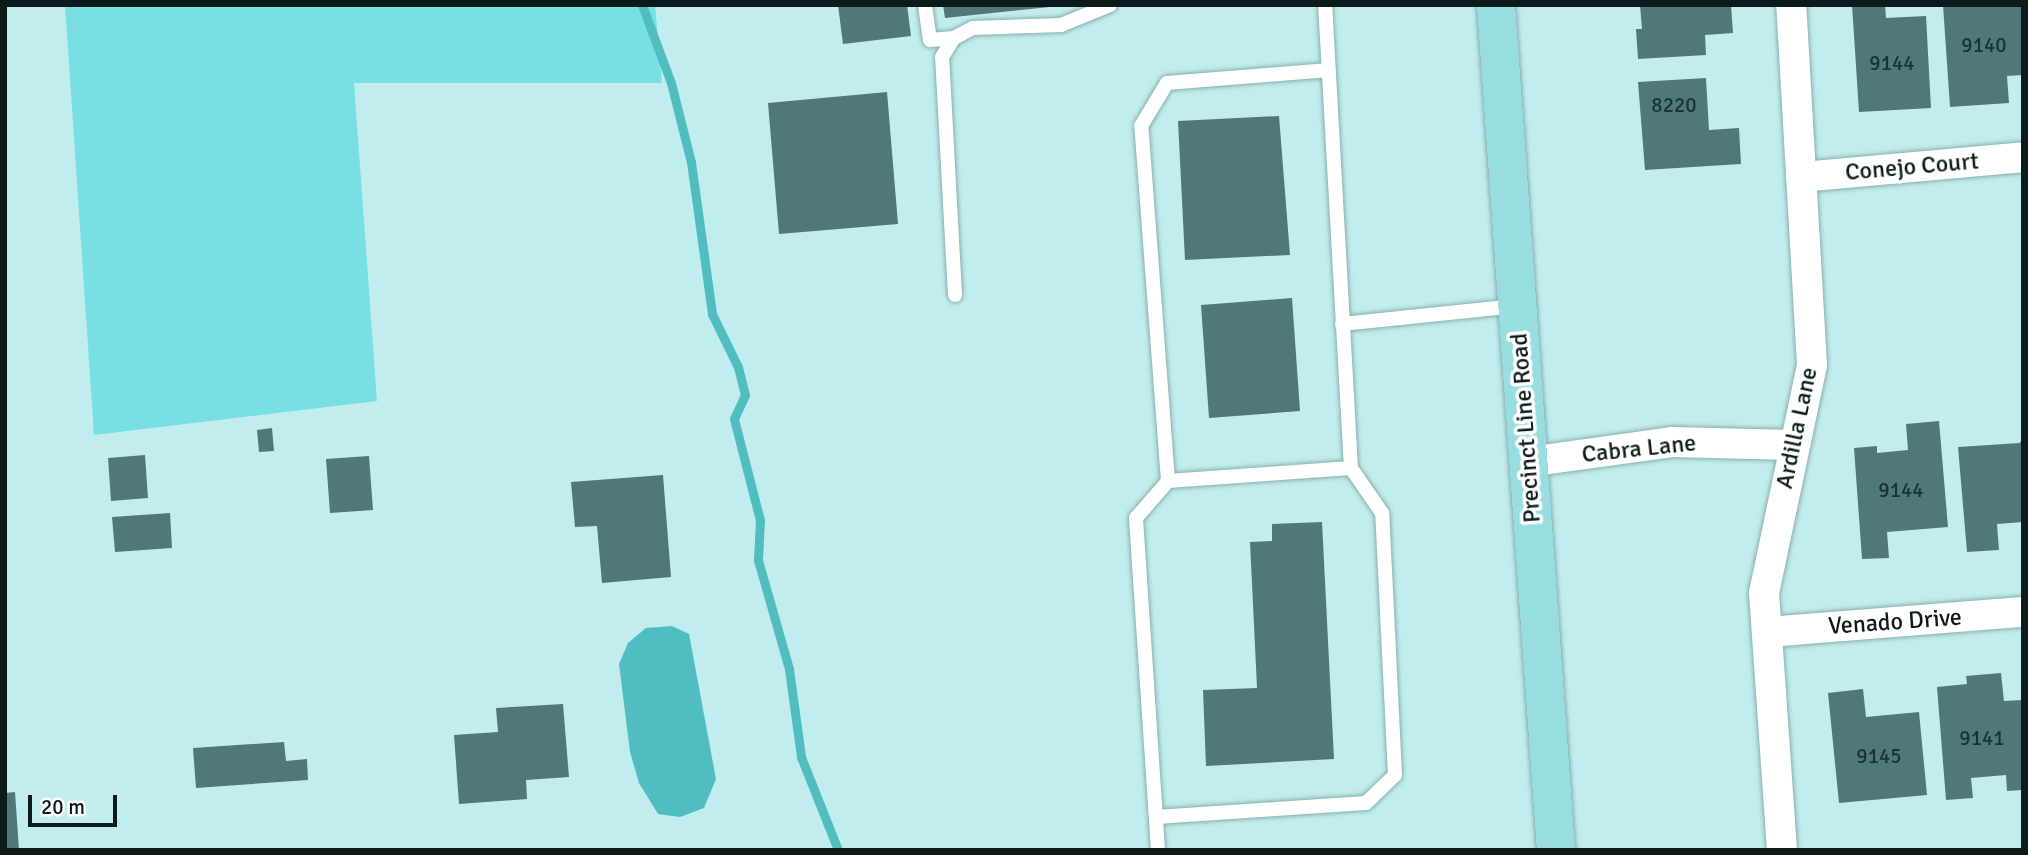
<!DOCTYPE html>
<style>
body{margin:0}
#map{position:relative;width:2028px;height:855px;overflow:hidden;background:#c2edee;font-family:Signika,sans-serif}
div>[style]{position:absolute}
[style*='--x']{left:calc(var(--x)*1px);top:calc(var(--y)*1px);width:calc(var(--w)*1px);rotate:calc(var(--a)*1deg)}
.green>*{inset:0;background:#78e0e3}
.water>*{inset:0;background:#50bec1}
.stream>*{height:9px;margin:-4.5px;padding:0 4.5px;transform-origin:4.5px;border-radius:4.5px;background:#50bec1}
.building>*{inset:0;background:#507879}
.roads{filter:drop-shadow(0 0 2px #87b0b1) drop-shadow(0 0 2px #87b0b1)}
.lane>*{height:14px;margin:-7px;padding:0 7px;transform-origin:7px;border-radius:7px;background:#fff}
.street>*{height:30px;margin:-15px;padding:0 15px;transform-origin:15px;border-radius:15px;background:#fff}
.primary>*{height:38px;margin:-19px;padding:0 19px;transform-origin:19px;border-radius:19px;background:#98dee0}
span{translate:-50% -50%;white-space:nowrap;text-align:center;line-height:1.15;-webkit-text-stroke:7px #fff;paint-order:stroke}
.number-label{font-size:21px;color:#1c3233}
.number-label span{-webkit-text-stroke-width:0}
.street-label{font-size:24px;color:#0b1b1c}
.frame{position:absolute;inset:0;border:7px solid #0b1b1c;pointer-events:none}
.scale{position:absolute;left:28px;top:795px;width:89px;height:32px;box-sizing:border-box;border:4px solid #0b1b1c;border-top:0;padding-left:9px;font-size:21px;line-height:24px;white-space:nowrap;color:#0b1b1c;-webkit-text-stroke:5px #fff;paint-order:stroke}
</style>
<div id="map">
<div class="green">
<div style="clip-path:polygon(65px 5px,655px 5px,662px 83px,354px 83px,377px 401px,94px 435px)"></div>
</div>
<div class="water">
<div style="clip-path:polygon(672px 626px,689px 634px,716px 779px,704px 808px,680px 817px,658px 814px,639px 783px,630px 752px,619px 664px,628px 643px,646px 628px)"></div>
</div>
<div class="stream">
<div style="--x:642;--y:5;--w:83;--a:69.6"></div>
<div style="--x:671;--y:83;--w:81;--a:75.8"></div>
<div style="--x:691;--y:162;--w:153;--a:82.1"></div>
<div style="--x:712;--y:314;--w:59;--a:63.9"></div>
<div style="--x:738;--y:367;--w:29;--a:76"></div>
<div style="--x:745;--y:395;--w:26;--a:115"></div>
<div style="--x:734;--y:419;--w:104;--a:75.6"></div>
<div style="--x:760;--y:520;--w:40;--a:92.9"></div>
<div style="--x:758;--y:560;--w:113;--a:74.1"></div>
<div style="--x:789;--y:669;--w:89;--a:82.2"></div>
<div style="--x:801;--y:757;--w:100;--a:68.3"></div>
</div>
<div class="building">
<div style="clip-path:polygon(838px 5px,907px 5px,911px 36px,843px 44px)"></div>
<div style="clip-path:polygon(943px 5px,1050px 5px,1050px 7px,945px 18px)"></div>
<div style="clip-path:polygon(1640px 5px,1731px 5px,1733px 33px,1705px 35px,1706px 55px,1638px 59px,1636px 29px,1642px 29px)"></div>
<div style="clip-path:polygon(1852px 5px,1885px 5px,1886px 18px,1926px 16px,1931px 108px,1859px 112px)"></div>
<div style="clip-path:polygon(1943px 5px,2022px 5px,2023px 75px,2007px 76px,2009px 103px,1950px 107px)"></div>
<div style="clip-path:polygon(1706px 78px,1709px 130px,1739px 128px,1741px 164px,1645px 170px,1638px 82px)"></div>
<div style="clip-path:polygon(887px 92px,898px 224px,779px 234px,768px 103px)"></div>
<div style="clip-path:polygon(1279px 116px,1290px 255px,1185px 260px,1178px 121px)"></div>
<div style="clip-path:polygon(1292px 298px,1300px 411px,1209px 418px,1201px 305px)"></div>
<div style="clip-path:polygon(1939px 421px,1948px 527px,1887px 532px,1889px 558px,1862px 559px,1854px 448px,1877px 446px,1877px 453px,1908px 450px,1906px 424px)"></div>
<div style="clip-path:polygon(272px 428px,274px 451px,259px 452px,257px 430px)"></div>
<div style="clip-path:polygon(2023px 436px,2023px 522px,1997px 524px,1999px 550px,1967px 552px,1958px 447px,2020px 443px)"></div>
<div style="clip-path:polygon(145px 455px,148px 498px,111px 501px,108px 458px)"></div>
<div style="clip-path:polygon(369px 456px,373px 510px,330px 513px,326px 459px)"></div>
<div style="clip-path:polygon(663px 475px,671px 577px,602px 583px,597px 526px,575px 527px,571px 482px)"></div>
<div style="clip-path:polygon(170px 513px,172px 548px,115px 552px,112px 517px)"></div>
<div style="clip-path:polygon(1322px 522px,1334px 759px,1206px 766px,1203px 690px,1257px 688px,1250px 542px,1272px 541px,1272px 524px)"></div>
<div style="clip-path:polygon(2001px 673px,2004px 701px,2023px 700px,2023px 790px,2007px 791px,2006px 775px,1971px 778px,1973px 798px,1946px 800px,1937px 687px,1967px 684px,1966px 676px)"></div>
<div style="clip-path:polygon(1863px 689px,1866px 717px,1919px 712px,1927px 795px,1839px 803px,1828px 693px)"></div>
<div style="clip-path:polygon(563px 704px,569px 777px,526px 780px,527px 799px,459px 804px,454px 735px,498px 732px,496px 708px)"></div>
<div style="clip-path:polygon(284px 742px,286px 761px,307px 759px,308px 780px,196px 788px,193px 748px)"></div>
<div style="clip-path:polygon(15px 792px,19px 850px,5px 850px,5px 793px)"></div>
</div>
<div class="roads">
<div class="lane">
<div style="--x:925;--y:5;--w:35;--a:82"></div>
<div style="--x:930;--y:40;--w:24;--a:-5"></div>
<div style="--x:955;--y:295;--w:238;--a:-93.1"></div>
<div style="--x:942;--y:57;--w:22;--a:-58"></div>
<div style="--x:954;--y:38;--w:21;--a:-28"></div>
<div style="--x:973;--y:28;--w:88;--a:-2"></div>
<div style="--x:1061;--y:25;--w:53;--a:-22.2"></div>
<div style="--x:1342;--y:324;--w:175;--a:-5.9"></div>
<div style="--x:1168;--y:481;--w:183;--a:-4.1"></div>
<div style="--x:1156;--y:817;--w:210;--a:-3.8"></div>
<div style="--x:1366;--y:803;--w:40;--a:-44"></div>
<div style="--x:1395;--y:775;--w:262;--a:-92.8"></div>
<div style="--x:1382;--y:513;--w:55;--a:-124.6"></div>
<div style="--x:1351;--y:468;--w:464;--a:-93.2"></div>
<div style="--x:1158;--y:850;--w:333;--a:-93.8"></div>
<div style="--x:1136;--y:518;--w:49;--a:-49.1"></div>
<div style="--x:1168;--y:481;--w:356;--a:-94.3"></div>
<div style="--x:1141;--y:126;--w:50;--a:-58.8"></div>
<div style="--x:1167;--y:83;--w:162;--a:-4.6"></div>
</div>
<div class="street">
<div style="--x:1801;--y:177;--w:223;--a:-5.1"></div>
<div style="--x:1528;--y:462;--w:145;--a:-7.9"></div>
<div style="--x:1672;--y:442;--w:121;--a:1.4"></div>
<div style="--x:1767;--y:632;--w:257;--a:-4.5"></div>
<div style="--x:1782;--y:850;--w:258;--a:-94"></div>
<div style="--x:1764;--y:593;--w:233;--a:-78.1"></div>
<div style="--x:1812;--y:365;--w:361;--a:-93.3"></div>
</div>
<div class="primary">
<div style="--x:1496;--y:5;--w:847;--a:85.94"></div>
</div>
</div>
<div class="number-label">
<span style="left:1984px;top:45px">9140</span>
<span style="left:1892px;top:63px">9144</span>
<span style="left:1674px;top:105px">8220</span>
<span style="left:1901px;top:490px">9144</span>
<span style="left:1982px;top:738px">9141</span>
<span style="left:1879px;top:756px">9145</span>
</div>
<div class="street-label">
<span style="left:1912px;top:167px;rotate:-5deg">Conejo Court</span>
<span style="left:1526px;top:428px;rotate:-94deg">Precinct Line Road</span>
<span style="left:1797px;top:428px;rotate:-78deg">Ardilla Lane</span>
<span style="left:1639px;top:449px;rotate:-6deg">Cabra Lane</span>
<span style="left:1895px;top:622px;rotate:-4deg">Venado Drive</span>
</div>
<div class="frame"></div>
<div class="scale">20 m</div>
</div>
